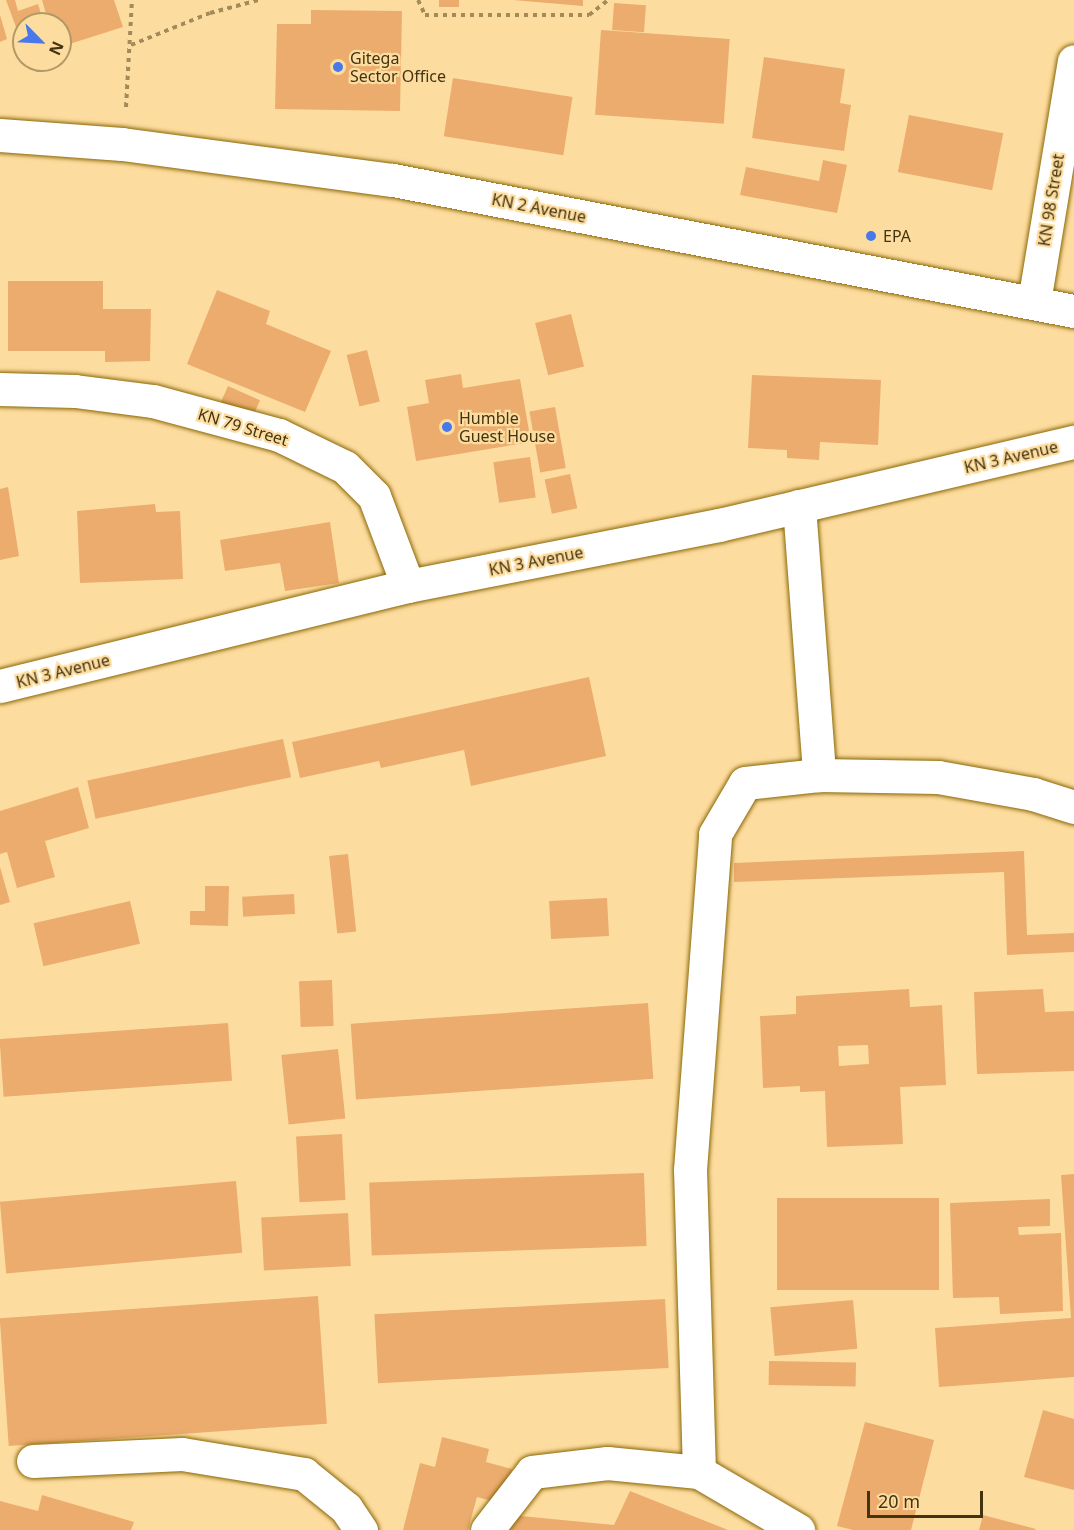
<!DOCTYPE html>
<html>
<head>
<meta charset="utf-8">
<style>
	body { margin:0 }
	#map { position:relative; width:1074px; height:1530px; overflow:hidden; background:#fddd9f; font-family:"Noto Sans",sans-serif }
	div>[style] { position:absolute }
	.building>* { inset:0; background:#ebac6e; transform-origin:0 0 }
	.path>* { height:4px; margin-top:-2px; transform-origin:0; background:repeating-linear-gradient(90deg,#a28a59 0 4.5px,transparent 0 9px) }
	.roads { filter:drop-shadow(0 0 2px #8b6706) drop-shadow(0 0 2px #8b6706) }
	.minor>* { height:33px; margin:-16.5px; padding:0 16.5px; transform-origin:16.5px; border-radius:16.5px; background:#fff }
	.major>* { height:33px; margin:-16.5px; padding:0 16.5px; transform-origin:16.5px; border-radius:16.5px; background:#fff }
	.dots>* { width:16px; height:16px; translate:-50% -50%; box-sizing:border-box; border:3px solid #fddd9f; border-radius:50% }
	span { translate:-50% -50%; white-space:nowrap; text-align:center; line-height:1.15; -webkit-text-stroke:4.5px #fddd9f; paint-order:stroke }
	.poi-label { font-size:16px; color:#433311 }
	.left { translate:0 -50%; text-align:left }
	.street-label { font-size:16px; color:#433311 }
	.north { position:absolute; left:12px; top:12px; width:60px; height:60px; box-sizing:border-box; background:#fddd9f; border:2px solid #b39966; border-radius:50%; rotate:114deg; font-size:16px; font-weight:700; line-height:24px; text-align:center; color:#433311 }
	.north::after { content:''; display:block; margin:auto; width:21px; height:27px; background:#4878ea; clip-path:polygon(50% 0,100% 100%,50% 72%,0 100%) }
	.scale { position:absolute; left:867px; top:1491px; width:116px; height:27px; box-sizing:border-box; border:3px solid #433311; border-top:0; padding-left:8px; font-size:18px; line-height:21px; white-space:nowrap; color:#433311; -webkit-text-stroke:4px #fddd9f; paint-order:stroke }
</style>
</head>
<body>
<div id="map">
	<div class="building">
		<div style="clip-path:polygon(6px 0,15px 0,18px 11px,38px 4px,44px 24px,24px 24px,24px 49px)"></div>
		<div style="clip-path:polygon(42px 0,114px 0,123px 27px,60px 47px,60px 24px,49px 24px)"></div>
		<div style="left:439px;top:0;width:20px;height:7px"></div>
		<div style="clip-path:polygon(513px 0,583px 0,583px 6px)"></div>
		<div style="left:614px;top:3px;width:32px;height:27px;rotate:4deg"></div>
		<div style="clip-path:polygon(311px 10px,402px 11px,400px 111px,275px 109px,277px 24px,311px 24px)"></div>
		<div style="clip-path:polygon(0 15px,7px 39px,0 42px)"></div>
		<div style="left:601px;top:30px;width:129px;height:85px;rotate:4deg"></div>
		<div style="clip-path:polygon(764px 57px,845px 69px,840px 103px,851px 105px,844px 151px,752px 138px)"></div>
		<div style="left:453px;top:78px;width:121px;height:59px;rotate:9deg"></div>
		<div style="left:909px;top:115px;width:96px;height:58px;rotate:11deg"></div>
		<div style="clip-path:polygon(823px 160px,847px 165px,837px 213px,740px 195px,746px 167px,819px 181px)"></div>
		<div style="clip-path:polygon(8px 281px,103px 281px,103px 309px,151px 309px,150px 361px,105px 362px,105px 351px,8px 351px)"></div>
		<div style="clip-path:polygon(217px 290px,270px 311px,266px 324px,331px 351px,305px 412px,187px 364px)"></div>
		<div style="left:571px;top:314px;width:54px;height:37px;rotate:76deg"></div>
		<div style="left:367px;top:350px;width:53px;height:21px;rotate:76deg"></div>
		<div style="clip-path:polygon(461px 374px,463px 388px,520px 379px,531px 442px,416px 461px,407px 407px,429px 403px,425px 380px)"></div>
		<div style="clip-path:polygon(752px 375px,881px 380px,878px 445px,820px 442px,819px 460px,787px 458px,787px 450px,748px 448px)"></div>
		<div style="left:228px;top:386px;width:35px;height:22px;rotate:24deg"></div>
		<div style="left:555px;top:407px;width:62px;height:26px;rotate:80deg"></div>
		<div style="left:530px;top:457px;width:41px;height:37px;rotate:82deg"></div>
		<div style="left:570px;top:474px;width:35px;height:26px;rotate:78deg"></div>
		<div style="clip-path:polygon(8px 487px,19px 556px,0 560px,0 489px)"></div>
		<div style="clip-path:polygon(155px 504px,156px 512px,180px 511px,183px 579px,80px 583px,77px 511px)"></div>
		<div style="clip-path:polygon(330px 522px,339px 583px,285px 591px,280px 563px,225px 571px,220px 540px)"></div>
		<div style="clip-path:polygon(589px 677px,606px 756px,471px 786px,464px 750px,381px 768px,379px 761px,300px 778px,292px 742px)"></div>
		<div style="left:283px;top:739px;width:39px;height:200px;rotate:78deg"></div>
		<div style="clip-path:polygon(78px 787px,89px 828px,45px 841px,55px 877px,17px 888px,7px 852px,0 854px,0 811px)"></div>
		<div style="clip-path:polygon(1024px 851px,1027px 935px,1074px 933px,1074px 952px,1007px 955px,1004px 872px,734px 882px,734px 863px)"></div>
		<div style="left:348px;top:854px;width:78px;height:19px;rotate:84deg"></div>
		<div style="clip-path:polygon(0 867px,10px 902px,0 905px)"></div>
		<div style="clip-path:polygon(205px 886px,229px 886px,228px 926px,190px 925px,190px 911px,205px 911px)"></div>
		<div style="left:294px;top:894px;width:20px;height:52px;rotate:87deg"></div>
		<div style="left:607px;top:898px;width:38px;height:58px;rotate:87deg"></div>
		<div style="left:130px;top:901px;width:44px;height:99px;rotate:77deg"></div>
		<div style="left:332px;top:980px;width:46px;height:33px;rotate:88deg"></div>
		<div style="clip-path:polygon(evenodd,909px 989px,910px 1007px,942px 1005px,946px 1085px,900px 1087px,903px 1144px,827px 1147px,825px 1091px,800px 1092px,800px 1086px,763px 1088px,760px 1016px,796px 1014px,796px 996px,909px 989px,868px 1045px,869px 1064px,839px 1066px,838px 1046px,868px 1045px)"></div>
		<div style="clip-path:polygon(1043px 989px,1045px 1012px,1074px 1011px,1074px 1071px,977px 1074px,974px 992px)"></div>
		<div style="left:648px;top:1003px;width:76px;height:298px;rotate:86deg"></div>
		<div style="left:228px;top:1023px;width:58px;height:229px;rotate:86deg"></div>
		<div style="left:338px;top:1049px;width:70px;height:57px;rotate:84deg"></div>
		<div style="left:342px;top:1134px;width:66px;height:46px;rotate:87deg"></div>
		<div style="left:644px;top:1173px;width:73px;height:275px;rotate:88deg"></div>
		<div style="clip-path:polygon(1074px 1174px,1074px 1377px,939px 1387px,935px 1328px,1071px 1318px,1061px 1175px)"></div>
		<div style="left:236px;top:1181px;width:72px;height:237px;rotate:85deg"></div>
		<div style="left:777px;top:1198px;width:162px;height:92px"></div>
		<div style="clip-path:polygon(1050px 1199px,1050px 1226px,1018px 1227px,1019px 1235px,1061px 1233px,1063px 1311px,1000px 1314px,999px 1297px,953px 1298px,950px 1203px)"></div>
		<div style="left:348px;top:1213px;width:53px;height:87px;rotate:87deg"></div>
		<div style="left:318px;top:1296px;width:128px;height:319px;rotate:86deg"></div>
		<div style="left:665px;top:1299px;width:69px;height:291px;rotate:87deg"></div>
		<div style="left:853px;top:1300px;width:49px;height:83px;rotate:85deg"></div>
		<div style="left:769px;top:1361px;width:87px;height:24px;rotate:1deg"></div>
		<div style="clip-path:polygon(1043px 1410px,1074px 1419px,1074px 1490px,1024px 1477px)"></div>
		<div style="clip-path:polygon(865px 1422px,934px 1440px,911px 1530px,853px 1530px,837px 1526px)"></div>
		<div style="clip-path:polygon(442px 1437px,489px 1449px,486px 1462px,512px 1469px,503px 1504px,477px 1497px,468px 1530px,403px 1530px,420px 1463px,435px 1467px)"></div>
		<div style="clip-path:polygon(630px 1491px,728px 1530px,495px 1530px,499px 1514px,614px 1525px)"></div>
		<div style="clip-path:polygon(42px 1495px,134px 1522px,131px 1530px,0 1530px,0 1501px,38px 1511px)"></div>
		<div style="clip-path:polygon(983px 1515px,1036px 1529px,1035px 1530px,979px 1530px)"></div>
	</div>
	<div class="path">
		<div style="left:418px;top:0;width:17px;rotate:65deg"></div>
		<div style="left:425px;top:15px;width:164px"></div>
		<div style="left:589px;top:15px;width:24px;rotate:-38deg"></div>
		<div style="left:131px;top:45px;width:85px;rotate:-22.1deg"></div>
		<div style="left:210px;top:13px;width:51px;rotate:-14.9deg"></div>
		<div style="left:126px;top:107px;width:107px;rotate:-86.8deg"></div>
	</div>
	<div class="roads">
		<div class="minor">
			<div style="left:1034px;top:302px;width:244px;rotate:-80.6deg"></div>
			<div style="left:0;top:389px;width:75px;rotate:1.5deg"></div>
			<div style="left:75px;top:391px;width:79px;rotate:7.3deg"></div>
			<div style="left:153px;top:401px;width:131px;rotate:15.1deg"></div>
			<div style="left:279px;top:435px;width:73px;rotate:25.9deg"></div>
			<div style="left:345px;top:467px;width:41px;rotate:45deg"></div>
			<div style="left:374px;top:496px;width:96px;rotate:69.3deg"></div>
			<div style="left:799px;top:506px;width:270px;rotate:85.7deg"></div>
			<div style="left:819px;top:775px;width:119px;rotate:1deg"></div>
			<div style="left:938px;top:777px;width:97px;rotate:10.1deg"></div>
			<div style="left:1033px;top:794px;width:43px;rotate:17.6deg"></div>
			<div style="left:33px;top:1461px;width:149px;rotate:-2.7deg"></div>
			<div style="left:182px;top:1454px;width:124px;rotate:9.3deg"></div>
			<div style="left:304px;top:1474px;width:54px;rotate:39deg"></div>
			<div style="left:346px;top:1508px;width:27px;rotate:56deg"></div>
			<div style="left:699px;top:1472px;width:115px;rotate:30.4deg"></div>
			<div style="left:487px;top:1530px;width:73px;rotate:-52.2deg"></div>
			<div style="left:532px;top:1472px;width:76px;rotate:-6.8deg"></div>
			<div style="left:607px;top:1463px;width:92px;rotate:5.6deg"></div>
			<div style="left:699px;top:1472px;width:302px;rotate:-91.7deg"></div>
			<div style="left:690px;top:1170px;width:337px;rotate:-85.7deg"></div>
			<div style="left:715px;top:834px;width:59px;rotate:-59.5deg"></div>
			<div style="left:745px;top:783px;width:74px;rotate:-6.2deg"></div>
		</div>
		<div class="major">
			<div style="left:0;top:135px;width:122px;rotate:4.2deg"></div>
			<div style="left:122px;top:144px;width:273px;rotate:7.6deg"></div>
			<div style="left:393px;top:180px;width:693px;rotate:10.89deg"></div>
			<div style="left:0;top:686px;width:420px;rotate:-13.8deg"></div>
			<div style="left:408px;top:586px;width:317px;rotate:-11.1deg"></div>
			<div style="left:719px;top:525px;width:365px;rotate:-13.2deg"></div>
		</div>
	</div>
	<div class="dots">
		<div style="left:338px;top:67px;background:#4878ea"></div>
		<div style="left:871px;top:236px;background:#4878ea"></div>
		<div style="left:447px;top:427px;background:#4878ea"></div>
	</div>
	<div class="poi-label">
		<span class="left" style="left:350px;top:67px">Gitega<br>Sector Office</span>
		<span class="left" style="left:883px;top:236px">EPA</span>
		<span class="left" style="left:459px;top:427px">Humble<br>Guest House</span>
	</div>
	<div class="street-label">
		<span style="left:1051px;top:200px;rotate:-81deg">KN 98 Street</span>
		<span style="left:539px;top:208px;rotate:11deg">KN 2 Avenue</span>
		<span style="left:243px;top:427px;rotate:17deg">KN 79 Street</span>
		<span style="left:1011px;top:457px;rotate:-13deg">KN 3 Avenue</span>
		<span style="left:536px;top:561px;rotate:-11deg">KN 3 Avenue</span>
		<span style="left:63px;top:671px;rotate:-14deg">KN 3 Avenue</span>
	</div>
	<div class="north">N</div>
	<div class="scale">20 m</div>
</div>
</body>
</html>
